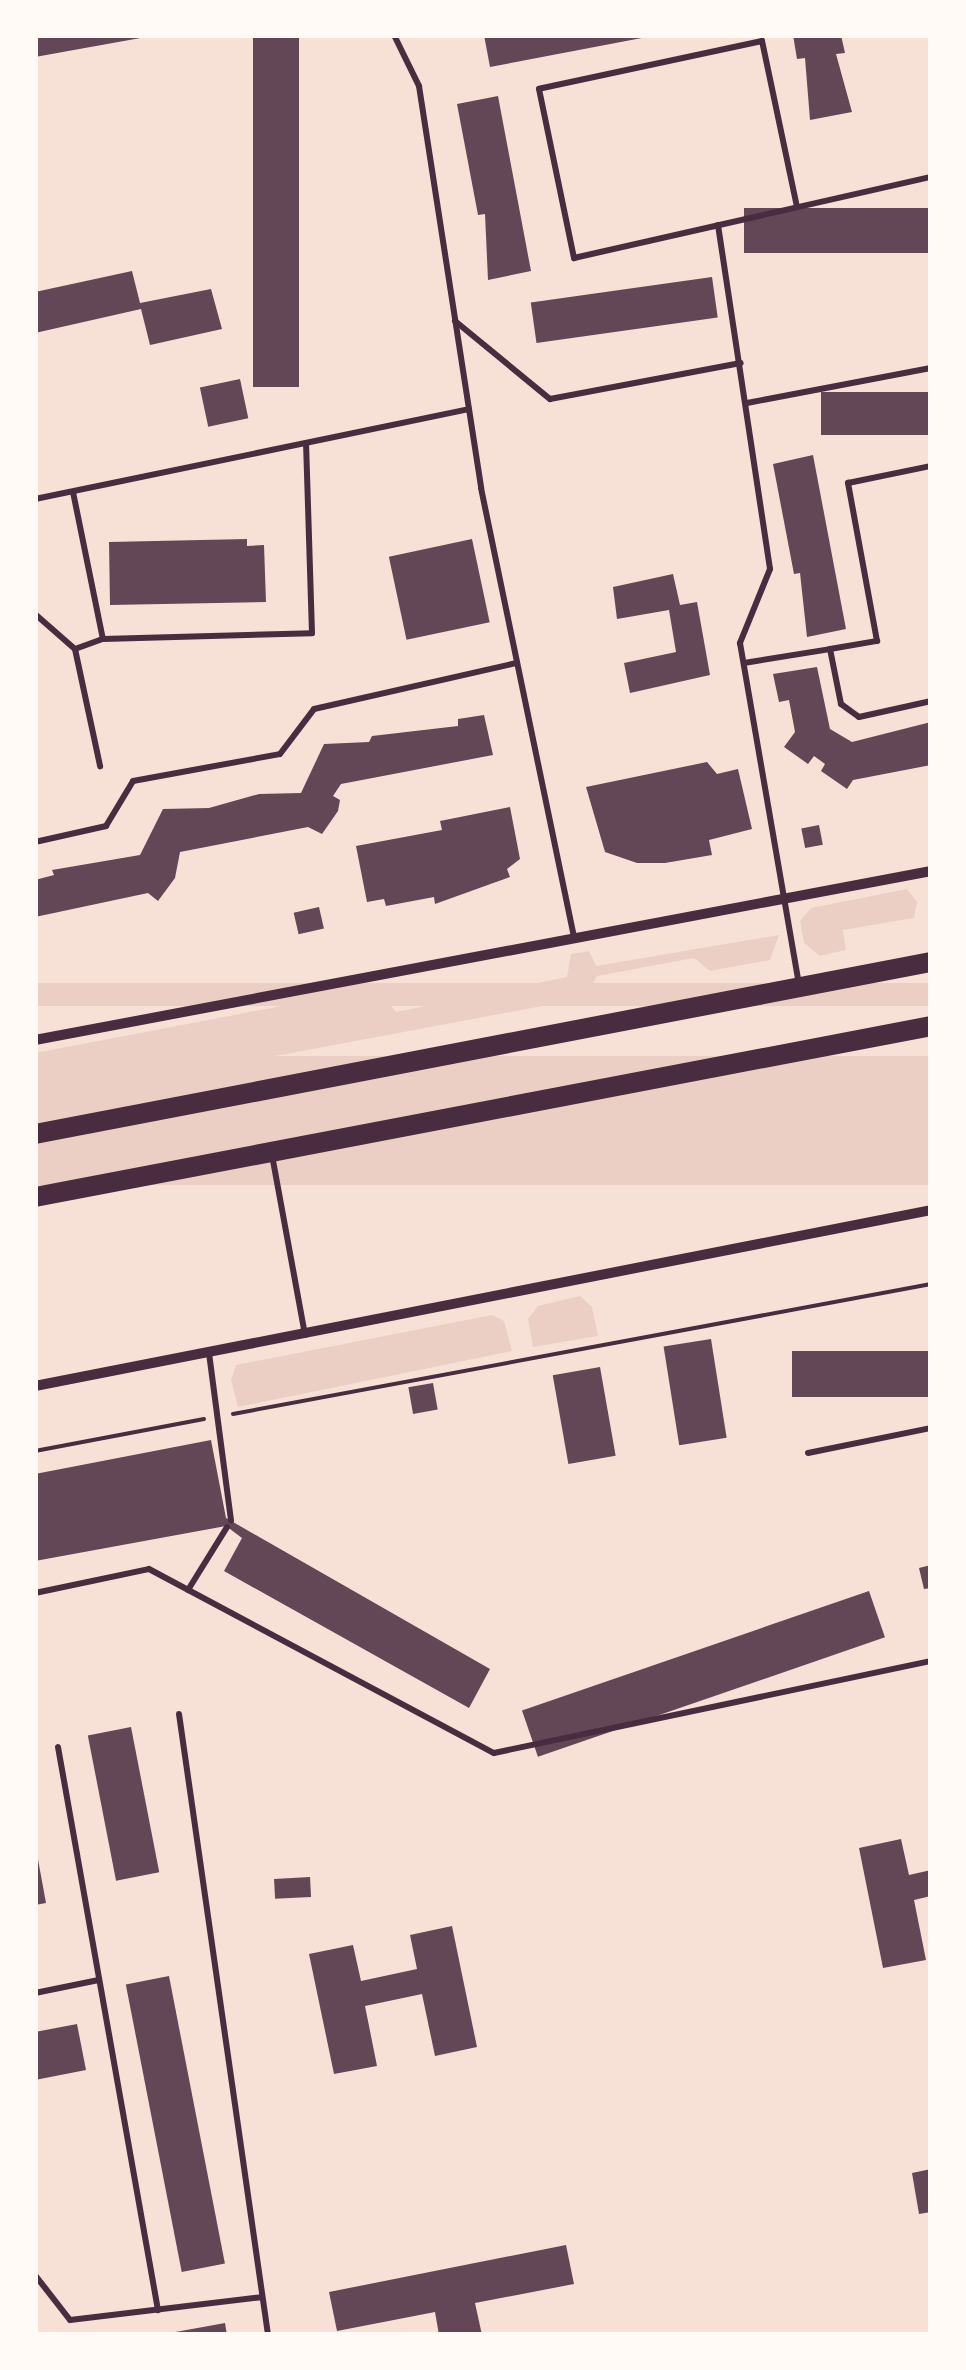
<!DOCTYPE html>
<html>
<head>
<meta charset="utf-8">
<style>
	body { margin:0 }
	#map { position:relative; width:966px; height:2370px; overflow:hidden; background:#f7e1d7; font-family:"Libre Baskerville",serif }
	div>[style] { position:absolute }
	.green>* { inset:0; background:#ebcfc5; transform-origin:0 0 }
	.building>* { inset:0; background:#644757; transform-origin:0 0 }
	.path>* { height:4px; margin:-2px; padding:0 2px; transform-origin:2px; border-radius:2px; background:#4a2c40 }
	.service>* { height:6px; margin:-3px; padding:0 3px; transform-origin:3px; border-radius:3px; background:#4a2c40 }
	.minor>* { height:10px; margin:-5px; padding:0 5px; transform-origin:5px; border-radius:5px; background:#4a2c40 }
	.primary>* { height:20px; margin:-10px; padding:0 10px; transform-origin:10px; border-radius:10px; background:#4a2c40 }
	span { translate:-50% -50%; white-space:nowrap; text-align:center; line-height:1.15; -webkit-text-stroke:8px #fffaf5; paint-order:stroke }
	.frame { position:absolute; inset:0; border:38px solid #fffaf5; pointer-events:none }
</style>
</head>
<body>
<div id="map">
	<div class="green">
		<div style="clip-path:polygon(907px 889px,917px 902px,914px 918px,843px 930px,846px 950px,820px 956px,804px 943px,800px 921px,811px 908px)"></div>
		<div style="clip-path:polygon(779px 935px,770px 960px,710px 971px,694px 958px,597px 976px,585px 998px,35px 1101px,35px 1053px,376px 988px,396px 1012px,567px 977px,571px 954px,589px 951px,596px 966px)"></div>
		<div style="left:931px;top:983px;width:23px;height:912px;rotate:90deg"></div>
		<div style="left:931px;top:1056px;width:129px;height:913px;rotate:90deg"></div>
		<div style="clip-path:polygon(580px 1296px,592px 1307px,598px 1336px,533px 1347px,528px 1319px,538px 1306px)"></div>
		<div style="clip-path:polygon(492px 1315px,504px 1321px,512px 1351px,238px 1407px,231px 1380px,236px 1365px)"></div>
	</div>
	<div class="building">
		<div style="clip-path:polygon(35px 35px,146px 35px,146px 37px,35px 57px)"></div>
		<div style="left:253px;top:35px;width:46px;height:352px"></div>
		<div style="clip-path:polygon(484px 35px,646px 35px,647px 37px,490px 67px)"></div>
		<div style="clip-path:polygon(793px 35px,841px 35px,845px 53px,836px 54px,852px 112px,810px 120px,805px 58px,797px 59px)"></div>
		<div style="clip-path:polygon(498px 96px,531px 271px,488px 280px,485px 214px,478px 215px,457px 104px)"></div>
		<div style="left:931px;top:208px;width:45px;height:187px;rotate:90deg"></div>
		<div style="clip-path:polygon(132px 271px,140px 303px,211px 289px,222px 329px,150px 345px,141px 309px,35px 333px,35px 292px)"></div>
		<div style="left:712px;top:277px;width:41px;height:183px;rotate:82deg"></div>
		<div style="left:240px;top:379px;width:40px;height:41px;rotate:78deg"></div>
		<div style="left:931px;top:392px;width:43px;height:110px;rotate:90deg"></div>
		<div style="clip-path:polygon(813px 455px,846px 629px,807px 637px,800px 573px,794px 574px,773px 464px)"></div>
		<div style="clip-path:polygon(247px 539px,247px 546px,264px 545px,266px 602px,110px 605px,109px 542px)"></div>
		<div style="left:472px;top:539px;width:85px;height:85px;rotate:78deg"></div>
		<div style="clip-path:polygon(673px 574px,680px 605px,697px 602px,710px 675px,630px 693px,624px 663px,676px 652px,669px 610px,617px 619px,613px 587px)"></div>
		<div style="clip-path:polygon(817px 667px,830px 729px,852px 742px,931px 722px,931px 765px,853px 780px,847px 789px,821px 771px,825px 764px,814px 756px,808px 764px,784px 747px,795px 732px,789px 700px,779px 702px,773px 674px)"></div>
		<div style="clip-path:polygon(484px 715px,493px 755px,341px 784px,333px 796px,340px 800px,338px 811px,322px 834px,308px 827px,180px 852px,175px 878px,158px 901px,148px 893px,35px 917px,35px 880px,54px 875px,52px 870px,140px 855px,163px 809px,209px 808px,259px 794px,301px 793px,324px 744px,369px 742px,372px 736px,458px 726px,458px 719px)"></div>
		<div style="clip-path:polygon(707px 762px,717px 774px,738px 769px,752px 829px,709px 840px,712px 855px,665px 863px,637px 863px,605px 852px,586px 787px)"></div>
		<div style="clip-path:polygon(510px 807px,520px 859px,507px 869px,510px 877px,435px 904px,434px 897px,386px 906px,384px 899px,367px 902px,356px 846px,442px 830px,440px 821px)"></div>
		<div style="left:819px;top:825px;width:20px;height:18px;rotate:79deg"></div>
		<div style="left:319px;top:907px;width:22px;height:26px;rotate:77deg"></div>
		<div style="left:711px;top:1339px;width:100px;height:48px;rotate:81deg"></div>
		<div style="left:931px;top:1351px;width:46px;height:139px;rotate:90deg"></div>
		<div style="left:600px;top:1367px;width:90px;height:48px;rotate:80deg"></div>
		<div style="left:433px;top:1383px;width:27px;height:25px;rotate:80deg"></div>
		<div style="clip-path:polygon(211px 1440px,226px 1518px,490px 1669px,469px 1708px,224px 1571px,242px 1538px,226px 1526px,35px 1561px,35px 1474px)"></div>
		<div style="clip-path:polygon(931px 1565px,931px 1588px,924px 1589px,919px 1568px)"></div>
		<div style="left:869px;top:1591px;width:49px;height:367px;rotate:71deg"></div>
		<div style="left:131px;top:1727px;width:148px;height:44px;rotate:79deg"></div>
		<div style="clip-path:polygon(901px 1839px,909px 1875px,931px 1870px,931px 1896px,914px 1900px,926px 1960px,883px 1968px,859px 1848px)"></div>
		<div style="clip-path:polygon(37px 1854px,46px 1903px,35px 1905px,35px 1855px)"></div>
		<div style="left:310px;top:1877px;width:20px;height:36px;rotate:87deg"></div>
		<div style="clip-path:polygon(452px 1926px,477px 2047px,435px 2056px,422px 1994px,365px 2006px,377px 2066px,334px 2074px,309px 1954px,353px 1945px,361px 1981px,417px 1969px,410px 1935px)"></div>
		<div style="left:169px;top:1976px;width:293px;height:44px;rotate:79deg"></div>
		<div style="clip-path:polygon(77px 2024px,86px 2070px,35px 2080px,35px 2032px)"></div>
		<div style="clip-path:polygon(931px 2169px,931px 2212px,919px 2214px,912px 2173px)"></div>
		<div style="clip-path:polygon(566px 2245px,574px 2284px,475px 2303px,482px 2335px,439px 2335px,435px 2312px,337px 2331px,329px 2292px)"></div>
		<div style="clip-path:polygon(225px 2323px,227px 2335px,170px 2335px,170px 2333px)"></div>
	</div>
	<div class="path">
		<div style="left:233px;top:1414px;width:710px;rotate:-10.55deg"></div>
		<div style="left:35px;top:1451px;width:172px;rotate:-10.7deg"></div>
	</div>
	<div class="service">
		<div style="left:394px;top:35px;width:57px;rotate:63.9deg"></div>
		<div style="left:419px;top:86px;width:407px;rotate:81.2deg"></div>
		<div style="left:481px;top:488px;width:460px;rotate:78.3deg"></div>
		<div style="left:797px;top:207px;width:170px;rotate:-101.9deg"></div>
		<div style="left:762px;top:41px;width:228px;rotate:167.9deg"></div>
		<div style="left:539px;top:89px;width:173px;rotate:78.3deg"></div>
		<div style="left:574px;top:258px;width:366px;rotate:-12.8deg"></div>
		<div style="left:718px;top:225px;width:348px;rotate:81.4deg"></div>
		<div style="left:770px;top:569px;width:80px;rotate:112.1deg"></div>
		<div style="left:740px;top:643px;width:346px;rotate:80.2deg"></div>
		<div style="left:455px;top:321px;width:123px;rotate:39.4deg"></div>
		<div style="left:550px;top:399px;width:194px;rotate:-10.7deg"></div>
		<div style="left:747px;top:403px;width:187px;rotate:-10.8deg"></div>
		<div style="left:73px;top:492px;width:150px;rotate:78.5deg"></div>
		<div style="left:103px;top:639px;width:209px;rotate:-1.6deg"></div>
		<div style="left:312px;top:633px;width:190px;rotate:-91.8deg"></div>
		<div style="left:35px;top:499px;width:443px;rotate:-11.7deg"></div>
		<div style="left:35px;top:614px;width:53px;rotate:41.2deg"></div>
		<div style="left:75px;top:649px;width:120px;rotate:77.9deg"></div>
		<div style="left:75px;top:649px;width:30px;rotate:-20deg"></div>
		<div style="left:830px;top:649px;width:48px;rotate:-9.7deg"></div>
		<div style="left:877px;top:641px;width:161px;rotate:-100.4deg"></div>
		<div style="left:848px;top:483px;width:85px;rotate:-11.6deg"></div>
		<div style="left:744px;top:663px;width:87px;rotate:-9.2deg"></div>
		<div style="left:830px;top:649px;width:56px;rotate:78.7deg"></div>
		<div style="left:841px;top:704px;width:22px;rotate:36deg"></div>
		<div style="left:859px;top:717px;width:74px;rotate:-12.5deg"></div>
		<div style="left:35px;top:842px;width:73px;rotate:-12.7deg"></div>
		<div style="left:106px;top:826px;width:52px;rotate:-59deg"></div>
		<div style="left:133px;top:781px;width:149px;rotate:-10.4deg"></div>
		<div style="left:280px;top:754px;width:56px;rotate:-52.9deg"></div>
		<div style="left:314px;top:709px;width:208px;rotate:-12.8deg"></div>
		<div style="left:272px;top:1155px;width:183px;rotate:79.6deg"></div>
		<div style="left:209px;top:1353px;width:169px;rotate:82.5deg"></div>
		<div style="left:808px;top:1453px;width:126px;rotate:-11.5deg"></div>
		<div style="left:188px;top:1590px;width:74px;rotate:-58.2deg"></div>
		<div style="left:35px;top:1593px;width:116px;rotate:-11.9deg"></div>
		<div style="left:149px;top:1569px;width:391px;rotate:28.1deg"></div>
		<div style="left:494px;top:1753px;width:447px;rotate:-11.9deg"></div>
		<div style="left:179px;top:1714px;width:627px;rotate:81.84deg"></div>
		<div style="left:58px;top:1747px;width:572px;rotate:79.93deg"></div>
		<div style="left:35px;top:1993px;width:65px;rotate:-11.5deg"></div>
		<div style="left:35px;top:2275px;width:57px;rotate:52.1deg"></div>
		<div style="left:70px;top:2320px;width:193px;rotate:-6.8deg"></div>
	</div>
	<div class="minor">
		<div style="left:35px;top:1040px;width:912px;rotate:-10.68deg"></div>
		<div style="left:35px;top:1386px;width:913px;rotate:-11.11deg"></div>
	</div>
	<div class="primary">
		<div style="left:35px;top:1134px;width:912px;rotate:-10.87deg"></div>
		<div style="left:35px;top:1197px;width:912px;rotate:-10.8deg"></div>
	</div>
	<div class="frame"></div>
</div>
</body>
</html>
